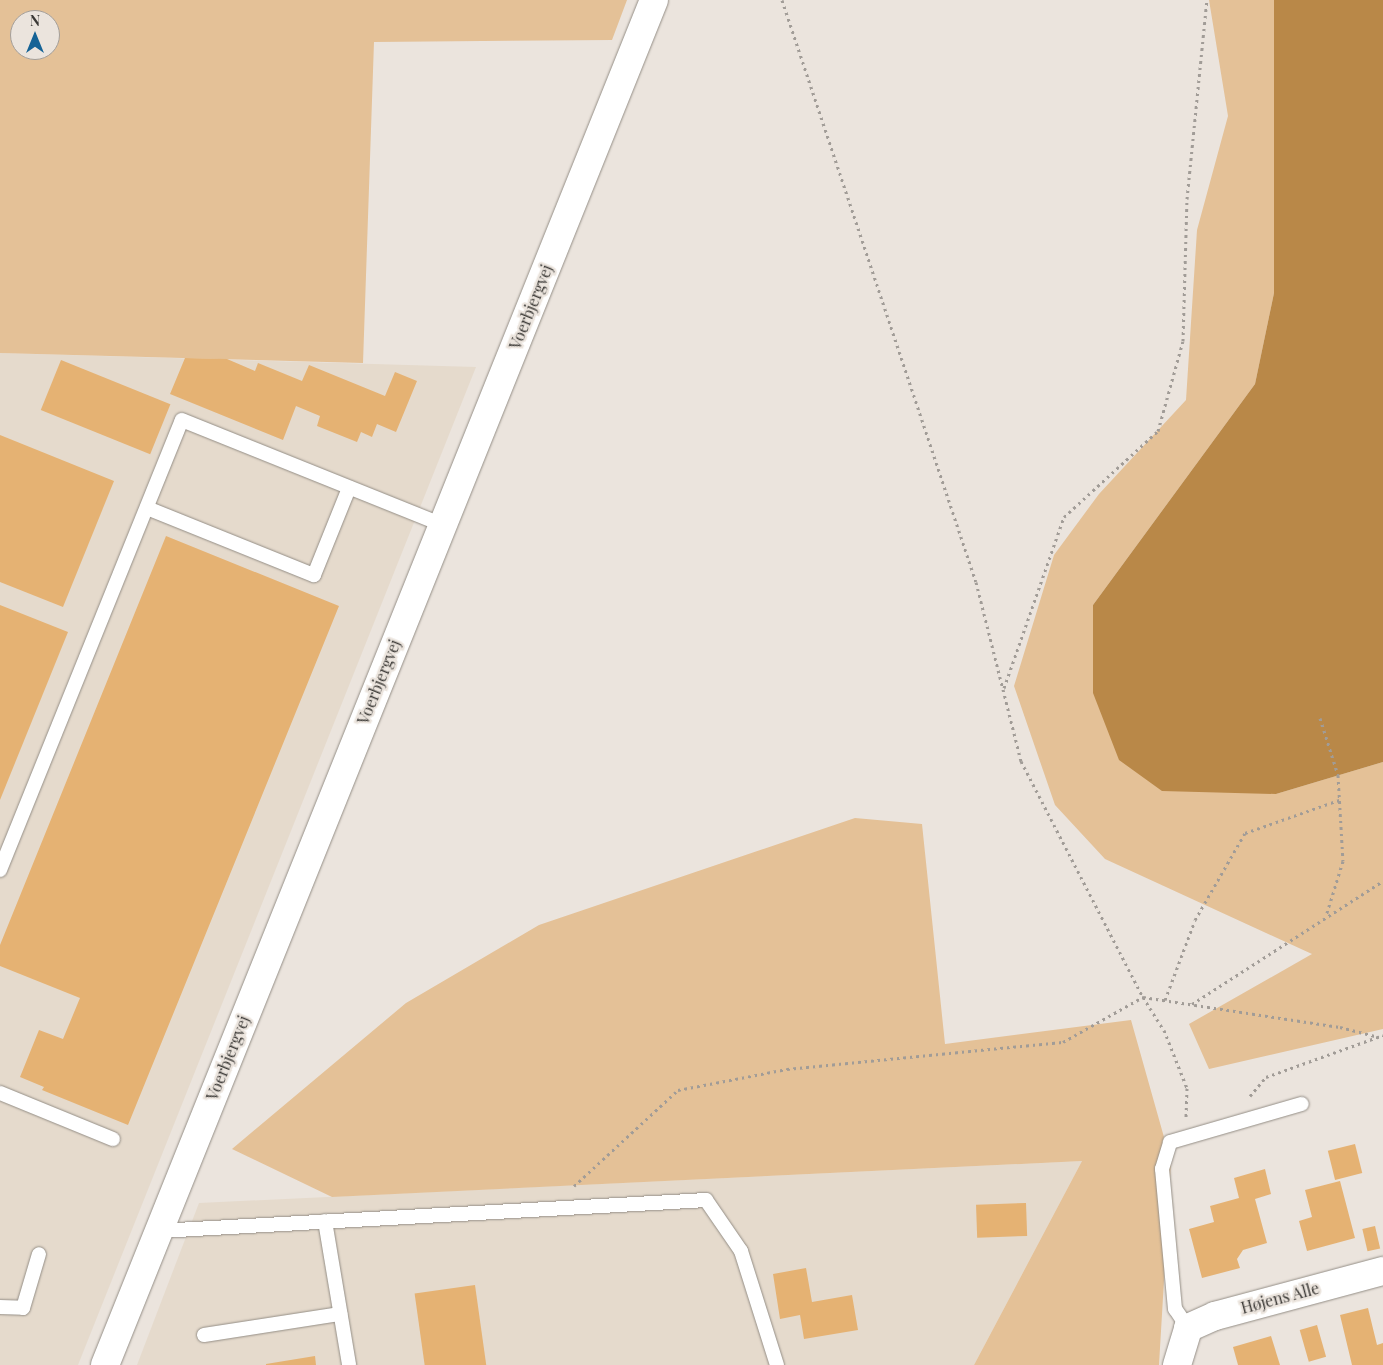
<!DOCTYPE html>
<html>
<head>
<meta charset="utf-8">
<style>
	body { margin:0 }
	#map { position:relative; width:1383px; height:1365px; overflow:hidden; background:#ebe4dd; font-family:"Playfair Display",serif }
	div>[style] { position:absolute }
	.built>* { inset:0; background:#e5dacc }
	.green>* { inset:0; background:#e4c197 }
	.water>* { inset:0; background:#b98848 }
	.building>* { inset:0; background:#e5b273; transform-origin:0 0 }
	.path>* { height:3px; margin-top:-1.5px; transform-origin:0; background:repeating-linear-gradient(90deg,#a19c97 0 2.5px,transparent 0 6.5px) }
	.roads { filter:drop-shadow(0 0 1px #948e86) drop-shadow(0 0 1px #948e86) }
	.service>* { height:14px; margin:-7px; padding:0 7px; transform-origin:7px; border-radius:7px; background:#fff }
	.minor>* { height:28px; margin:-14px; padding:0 14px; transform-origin:14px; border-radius:14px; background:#fff }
	.tertiary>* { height:28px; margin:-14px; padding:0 14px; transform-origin:14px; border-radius:14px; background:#fff }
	span { translate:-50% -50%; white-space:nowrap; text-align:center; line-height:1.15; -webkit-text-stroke:4.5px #ebe4dd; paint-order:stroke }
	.street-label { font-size:16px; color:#3a3835 }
	.north { position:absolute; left:10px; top:10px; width:50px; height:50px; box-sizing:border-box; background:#ebe4dd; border:1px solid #a49f9a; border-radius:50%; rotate:0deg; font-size:14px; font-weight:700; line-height:20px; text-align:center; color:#3a3835 }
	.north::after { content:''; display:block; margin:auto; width:18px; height:22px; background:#156396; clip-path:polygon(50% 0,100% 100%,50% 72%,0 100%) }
</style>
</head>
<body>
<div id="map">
	<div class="built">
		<div style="clip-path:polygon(0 353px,476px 367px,78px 1365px,0 1365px)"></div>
		<div style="clip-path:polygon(1082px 1161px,974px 1365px,137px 1365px,199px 1203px)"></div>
	</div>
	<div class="green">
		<div style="clip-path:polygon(evenodd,0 0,627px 0,612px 40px,374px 42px,363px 363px,0 353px,0 0,20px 20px,50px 20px,50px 50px,20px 50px,20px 20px)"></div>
		<div style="clip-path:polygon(1209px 0,1274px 0,1274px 293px,1255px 384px,1093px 605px,1276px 794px,1383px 762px,1383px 1029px,1209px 1069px,1189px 1024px,1312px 954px,1105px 859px,1055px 805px,1014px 686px,1054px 555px,1099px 494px,1186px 400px,1197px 230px,1228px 116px)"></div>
		<div style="clip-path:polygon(855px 818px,922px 824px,945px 1044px,1131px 1020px,1171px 1162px,1159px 1365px,974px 1365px,1082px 1161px,332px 1197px,232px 1149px,406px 1003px,539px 925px)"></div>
	</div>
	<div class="water">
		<div style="clip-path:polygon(1274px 0,1383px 0,1383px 762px,1276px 794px,1162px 791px,1119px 760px,1093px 693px,1093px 605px,1255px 384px,1274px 293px)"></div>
	</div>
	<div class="building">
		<div style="clip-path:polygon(185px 358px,227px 359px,255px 371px,258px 363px,302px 381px,309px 365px,385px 396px,395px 372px,417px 381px,396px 432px,377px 424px,372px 437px,361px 432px,357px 442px,317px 426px,320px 416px,296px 406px,283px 440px,170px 394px)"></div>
		<div style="left:61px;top:360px;width:118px;height:54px;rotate:22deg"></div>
		<div style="clip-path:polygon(0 435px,114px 481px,63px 607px,0 582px)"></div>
		<div style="clip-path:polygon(166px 536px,339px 606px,128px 1125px,42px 1090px,44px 1087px,20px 1077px,39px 1030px,63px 1039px,80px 998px,0 966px,0 945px)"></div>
		<div style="clip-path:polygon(0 605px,68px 632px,0 800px)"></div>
		<div style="left:1355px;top:1144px;width:30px;height:28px;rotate:76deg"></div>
		<div style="clip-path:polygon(1265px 1169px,1271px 1194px,1255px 1199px,1267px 1243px,1243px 1250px,1237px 1259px,1240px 1268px,1202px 1278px,1189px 1229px,1214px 1222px,1210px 1206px,1239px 1198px,1234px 1178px)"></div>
		<div style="clip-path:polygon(1340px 1181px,1355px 1238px,1307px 1251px,1299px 1221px,1312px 1217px,1305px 1190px)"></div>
		<div style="left:1026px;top:1203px;width:33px;height:50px;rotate:88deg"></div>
		<div style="left:1375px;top:1226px;width:23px;height:13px;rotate:77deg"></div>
		<div style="clip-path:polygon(806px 1268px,812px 1302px,852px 1295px,858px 1330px,804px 1339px,800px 1315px,780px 1319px,773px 1274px)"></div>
		<div style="left:475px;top:1285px;width:81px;height:61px;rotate:82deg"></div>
		<div style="clip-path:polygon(1368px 1308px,1377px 1345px,1383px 1343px,1383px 1365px,1352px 1365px,1340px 1315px)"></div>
		<div style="left:1317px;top:1325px;width:33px;height:18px;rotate:74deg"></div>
		<div style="clip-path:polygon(1271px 1336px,1280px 1365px,1238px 1365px,1233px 1347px)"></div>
		<div style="clip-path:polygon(315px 1356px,316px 1365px,266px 1365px,266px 1364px)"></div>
	</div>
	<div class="path">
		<div style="left:782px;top:0;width:613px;rotate:71.57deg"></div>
		<div style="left:976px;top:582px;width:185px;rotate:75.9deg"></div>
		<div style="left:1021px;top:761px;width:266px;rotate:62.7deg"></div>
		<div style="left:1143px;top:997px;width:39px;rotate:58deg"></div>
		<div style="left:1164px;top:1030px;width:62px;rotate:68.4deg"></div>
		<div style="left:1187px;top:1088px;width:29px;rotate:92deg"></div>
		<div style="left:1004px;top:688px;width:181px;rotate:-70.7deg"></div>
		<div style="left:1064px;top:517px;width:127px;rotate:-42.5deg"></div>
		<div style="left:1158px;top:431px;width:93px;rotate:-74.5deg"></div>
		<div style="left:1183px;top:341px;width:142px;rotate:-88.4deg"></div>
		<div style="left:1187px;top:199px;width:200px;rotate:-84.3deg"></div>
		<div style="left:1320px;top:718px;width:60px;rotate:72.5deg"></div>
		<div style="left:1338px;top:775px;width:86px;rotate:86.7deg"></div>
		<div style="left:1343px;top:861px;width:58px;rotate:107.2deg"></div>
		<div style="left:1165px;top:1000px;width:85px;rotate:-69.4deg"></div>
		<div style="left:1195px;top:920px;width:100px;rotate:-60.1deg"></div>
		<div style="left:1245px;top:833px;width:100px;rotate:-19.3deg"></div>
		<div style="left:1192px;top:1004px;width:227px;rotate:-32.8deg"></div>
		<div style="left:1250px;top:1096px;width:25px;rotate:-50deg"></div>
		<div style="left:1266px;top:1077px;width:124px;rotate:-19.7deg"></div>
		<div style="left:574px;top:1186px;width:142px;rotate:-42.7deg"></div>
		<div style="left:678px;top:1090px;width:111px;rotate:-10.9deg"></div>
		<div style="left:787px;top:1069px;width:277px;rotate:-5.6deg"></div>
		<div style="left:1063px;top:1042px;width:92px;rotate:-29.4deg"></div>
		<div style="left:1143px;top:997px;width:199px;rotate:8.7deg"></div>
		<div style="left:1340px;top:1027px;width:40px;rotate:14.4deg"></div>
	</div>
	<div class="roads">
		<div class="service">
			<div style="left:147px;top:508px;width:180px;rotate:21.9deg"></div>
			<div style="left:314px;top:575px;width:94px;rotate:-68.1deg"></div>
			<div style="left:0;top:870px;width:485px;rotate:-68deg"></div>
			<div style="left:182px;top:420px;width:281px;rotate:21.9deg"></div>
			<div style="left:0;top:1093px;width:122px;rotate:22.2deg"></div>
			<div style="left:325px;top:1221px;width:146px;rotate:80.5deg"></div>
			<div style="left:159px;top:1231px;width:548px;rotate:-3.24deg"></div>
			<div style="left:706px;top:1200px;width:62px;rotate:55.5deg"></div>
			<div style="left:741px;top:1251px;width:120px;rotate:72.5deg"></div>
			<div style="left:0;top:1307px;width:23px;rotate:2deg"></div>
			<div style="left:23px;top:1308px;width:56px;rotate:-73.5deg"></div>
			<div style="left:1188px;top:1328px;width:23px;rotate:-124deg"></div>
			<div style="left:1175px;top:1309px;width:141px;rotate:-95.3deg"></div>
			<div style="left:1162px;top:1169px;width:28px;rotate:-73deg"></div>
			<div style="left:1170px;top:1142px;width:137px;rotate:-16.1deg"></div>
			<div style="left:204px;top:1335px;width:138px;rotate:-8.8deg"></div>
		</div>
		<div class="minor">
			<div style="left:1177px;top:1365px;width:39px;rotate:-73deg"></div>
			<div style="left:1188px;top:1328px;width:30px;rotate:-24deg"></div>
			<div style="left:1215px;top:1316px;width:174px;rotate:-15deg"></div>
		</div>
		<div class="tertiary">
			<div style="left:105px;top:1365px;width:1471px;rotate:-68.09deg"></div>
		</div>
	</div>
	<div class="street-label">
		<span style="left:531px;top:307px;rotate:-68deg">Voerbjergvej</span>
		<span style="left:379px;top:682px;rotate:-68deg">Voerbjergvej</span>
		<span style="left:228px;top:1058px;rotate:-68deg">Voerbjergvej</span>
		<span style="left:1280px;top:1298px;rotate:-15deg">Højens Alle</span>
	</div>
	<div class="north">N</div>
</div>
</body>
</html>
